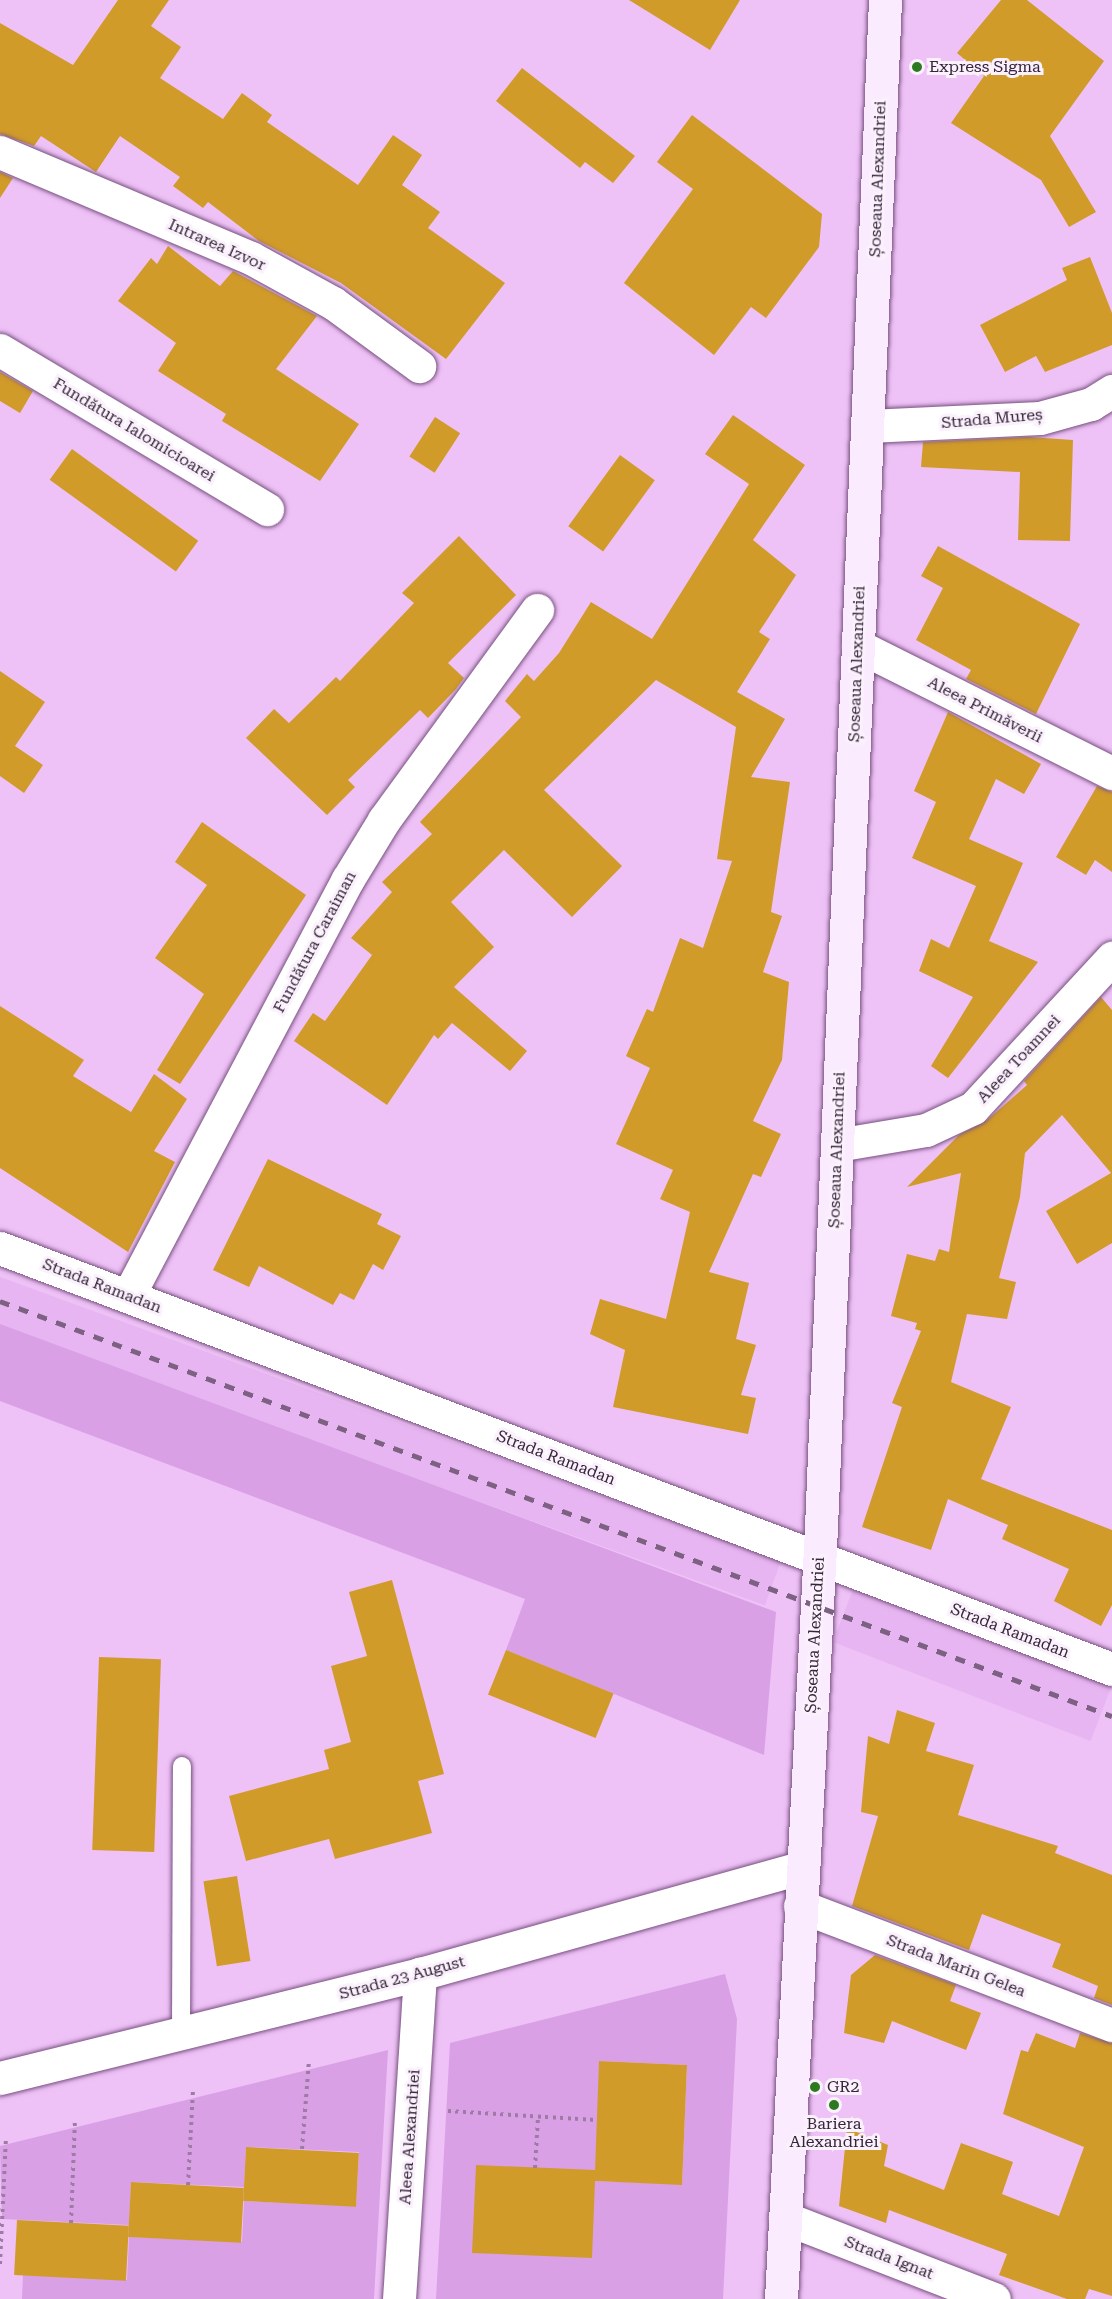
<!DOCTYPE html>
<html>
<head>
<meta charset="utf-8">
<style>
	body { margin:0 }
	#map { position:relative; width:1112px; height:2299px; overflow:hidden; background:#eec1f7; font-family:"Roboto Serif",serif }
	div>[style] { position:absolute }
	.built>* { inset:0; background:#e7b5f1; transform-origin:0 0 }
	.green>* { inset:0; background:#daa0e5 }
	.building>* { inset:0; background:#d19b2a; transform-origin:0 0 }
	.path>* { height:4px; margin-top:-2px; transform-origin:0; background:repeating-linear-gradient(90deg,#9d7ca3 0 3px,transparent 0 7.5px) }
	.roads { filter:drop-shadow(0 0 2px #77507f) drop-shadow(0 0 2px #77507f) }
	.service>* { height:18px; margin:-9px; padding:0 9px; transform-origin:9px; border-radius:9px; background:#fff }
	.minor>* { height:33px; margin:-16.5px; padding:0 16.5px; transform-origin:16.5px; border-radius:16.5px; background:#fff }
	.tertiary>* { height:33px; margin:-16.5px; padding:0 16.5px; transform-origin:16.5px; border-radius:16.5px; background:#fff }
	.secondary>* { height:33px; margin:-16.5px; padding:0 16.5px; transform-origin:16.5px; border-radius:16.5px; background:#fbebff }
	.rail>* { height:4.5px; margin-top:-2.25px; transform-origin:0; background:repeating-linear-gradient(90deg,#7d6182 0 10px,transparent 0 20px) }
	.dots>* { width:16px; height:16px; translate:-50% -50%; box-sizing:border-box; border:3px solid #faf1fc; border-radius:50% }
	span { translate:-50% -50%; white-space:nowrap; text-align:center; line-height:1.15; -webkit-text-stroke:6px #faf1fc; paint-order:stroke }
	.poi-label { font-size:16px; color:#362539 }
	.left { translate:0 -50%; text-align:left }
	.street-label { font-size:16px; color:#362539 }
</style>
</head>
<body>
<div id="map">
	<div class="built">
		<div style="left:0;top:1277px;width:831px;height:47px;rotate:20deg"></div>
		<div style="left:854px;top:1587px;width:276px;height:59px;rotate:21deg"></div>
	</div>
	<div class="green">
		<div style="clip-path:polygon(0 1324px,776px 1612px,764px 1755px,506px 1650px,525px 1599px,0 1401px)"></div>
		<div style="clip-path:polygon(evenodd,725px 1974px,737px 2019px,723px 2299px,436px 2299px,450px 2043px,725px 1974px,600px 2061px,687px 2065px,682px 2184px,595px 2181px,600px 2061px)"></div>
		<div style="clip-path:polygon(388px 2050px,374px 2299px,22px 2299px,23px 2275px,127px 2280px,129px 2237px,242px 2242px,244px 2201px,356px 2206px,359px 2152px,246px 2147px,244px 2187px,131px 2182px,129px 2225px,2px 2219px,0 2146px)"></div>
	</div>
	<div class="building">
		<div style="clip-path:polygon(118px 0,169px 0,151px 26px,181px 47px,160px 78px,223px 119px,242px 93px,272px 115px,267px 122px,358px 185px,393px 135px,422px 155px,402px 185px,440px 212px,428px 228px,505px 283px,446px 359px,341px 283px,259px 241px,208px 202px,203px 208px,173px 186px,180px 177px,120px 136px,96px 172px,41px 136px,34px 146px,0 134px,0 23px,73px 65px)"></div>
		<div style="clip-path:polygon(629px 0,740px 0,710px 50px)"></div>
		<div style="clip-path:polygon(1001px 0,1027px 0,1104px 61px,1050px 136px,1096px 212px,1069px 227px,1041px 180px,951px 123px,984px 76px,957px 53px)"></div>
		<div style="clip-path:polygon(522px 68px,635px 156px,613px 183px,585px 162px,580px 168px,496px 101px)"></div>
		<div style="clip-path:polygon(692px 115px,822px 214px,819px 247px,766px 318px,751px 307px,714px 355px,624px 283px,693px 189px,657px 162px)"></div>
		<div style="clip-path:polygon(0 172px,13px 178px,0 198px)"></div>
		<div style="clip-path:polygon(168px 246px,220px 286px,233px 271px,317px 316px,276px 369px,359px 424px,320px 481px,222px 421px,226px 414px,158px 371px,176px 343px,118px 301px,151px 258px,157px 264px)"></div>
		<div style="clip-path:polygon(1090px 257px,1112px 313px,1112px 345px,1045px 372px,1036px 356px,1005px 372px,980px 325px,1067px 280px,1062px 268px)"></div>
		<div style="clip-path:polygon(0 372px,33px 391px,20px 413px,0 401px)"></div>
		<div style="clip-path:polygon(733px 415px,805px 465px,753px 540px,796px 575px,759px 632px,770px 639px,737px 692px,785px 719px,751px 777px,790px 782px,771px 912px,782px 916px,763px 972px,789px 982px,782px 1060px,753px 1121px,781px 1134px,761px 1177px,753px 1174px,709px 1272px,749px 1283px,736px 1339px,756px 1345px,741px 1395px,756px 1398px,748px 1434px,613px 1407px,625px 1350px,590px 1334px,600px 1299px,666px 1319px,690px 1212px,660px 1199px,673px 1170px,616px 1144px,650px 1068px,626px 1056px,647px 1009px,653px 1012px,680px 938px,703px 948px,732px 861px,717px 859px,736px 727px,656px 680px,544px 790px,622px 866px,572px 917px,504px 850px,451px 902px,494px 947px,454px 987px,527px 1051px,510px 1071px,452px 1023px,438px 1039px,434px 1035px,387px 1105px,294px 1041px,313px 1013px,325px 1021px,372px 955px,351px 938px,392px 892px,382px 882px,432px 834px,420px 822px,521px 717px,505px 701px,527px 674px,534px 681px,559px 653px,591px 602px,652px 639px,749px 484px,705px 454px)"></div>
		<div style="left:435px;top:417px;width:30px;height:47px;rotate:33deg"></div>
		<div style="clip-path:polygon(1029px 437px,1073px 440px,1070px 541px,1018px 540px,1020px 472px,921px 467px,923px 442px)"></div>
		<div style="left:72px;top:449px;width:156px;height:38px;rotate:36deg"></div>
		<div style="left:620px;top:455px;width:43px;height:88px;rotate:36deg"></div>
		<div style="clip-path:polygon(459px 536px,516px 595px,448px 663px,464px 678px,456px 689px,428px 718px,420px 710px,348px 780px,355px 787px,327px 815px,246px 738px,274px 709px,289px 723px,336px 677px,340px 681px,414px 603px,402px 593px)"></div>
		<div style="clip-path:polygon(938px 546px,1080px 624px,1036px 714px,966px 679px,971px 670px,916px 640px,943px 588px,921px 576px)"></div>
		<div style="clip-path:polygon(0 671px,45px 702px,15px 746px,43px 765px,24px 793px,0 776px)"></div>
		<div style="clip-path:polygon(948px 712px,1041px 764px,1024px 794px,996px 779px,969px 839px,1023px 863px,989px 941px,1038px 962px,948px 1078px,931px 1066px,973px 997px,919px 971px,931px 939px,949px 948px,976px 886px,912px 858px,936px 802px,914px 791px)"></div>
		<div style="clip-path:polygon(1097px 786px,1112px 792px,1112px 872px,1095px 860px,1086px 875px,1056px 857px)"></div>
		<div style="clip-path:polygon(202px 822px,306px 895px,180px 1084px,157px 1070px,204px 994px,155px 958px,207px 885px,175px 862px)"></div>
		<div style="clip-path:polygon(1101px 997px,1112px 1010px,1112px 1243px,1077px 1264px,1046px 1211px,1111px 1173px,1062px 1115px,1025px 1153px,1020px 1197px,999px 1278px,1016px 1282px,1007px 1319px,967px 1314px,951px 1382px,1011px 1407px,981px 1479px,1112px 1530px,1112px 1605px,1101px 1626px,1054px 1601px,1069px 1569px,1002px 1539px,1008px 1525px,948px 1499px,931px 1550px,862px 1527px,902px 1407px,892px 1403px,921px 1331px,915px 1329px,917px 1323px,891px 1316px,907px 1254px,935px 1261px,939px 1249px,949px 1252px,961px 1173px,907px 1187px,959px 1135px,986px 1121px,1027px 1085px,1024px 1081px)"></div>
		<div style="clip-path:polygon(0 1006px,84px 1060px,73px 1076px,131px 1112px,154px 1074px,187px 1099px,154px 1151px,175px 1162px,128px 1252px,0 1168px)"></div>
		<div style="clip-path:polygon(268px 1159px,382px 1214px,377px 1224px,401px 1236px,383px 1270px,373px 1264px,354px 1300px,340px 1293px,333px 1305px,259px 1266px,249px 1287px,213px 1270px)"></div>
		<div style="clip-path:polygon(392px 1580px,444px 1774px,418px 1781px,432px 1833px,335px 1859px,329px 1839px,246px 1861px,229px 1796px,329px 1769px,324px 1750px,351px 1742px,331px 1666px,367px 1656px,349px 1592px)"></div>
		<div style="left:506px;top:1650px;width:116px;height:48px;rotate:22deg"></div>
		<div style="left:99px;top:1657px;width:62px;height:193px;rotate:2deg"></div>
		<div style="clip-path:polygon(897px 1710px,935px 1723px,926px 1751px,974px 1765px,958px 1815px,1058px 1846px,1055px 1853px,1112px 1875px,1112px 2005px,1094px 1998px,1098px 1986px,1052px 1967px,1061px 1944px,982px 1914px,969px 1950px,852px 1906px,878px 1816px,861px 1812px,868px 1736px,889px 1744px)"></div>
		<div style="left:237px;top:1876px;width:86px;height:34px;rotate:81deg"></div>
		<div style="clip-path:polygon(875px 1955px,956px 1985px,950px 2001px,981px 2013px,966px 2050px,892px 2021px,884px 2043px,844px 2033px,851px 1975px)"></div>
		<div style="clip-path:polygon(1036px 2033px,1075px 2048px,1080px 2033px,1112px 2043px,1112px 2296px,1089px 2289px,1085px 2299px,1067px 2299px,999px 2275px,1007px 2254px,889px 2210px,886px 2223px,839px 2206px,847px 2128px,888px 2145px,884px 2166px,944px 2190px,961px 2143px,1013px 2162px,1002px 2194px,1059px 2216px,1084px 2147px,1003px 2114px,1021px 2050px,1028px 2052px)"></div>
		<div style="clip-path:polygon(599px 2061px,687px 2065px,682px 2185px,595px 2181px,592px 2258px,472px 2253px,476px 2165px,595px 2170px)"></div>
		<div style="left:246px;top:2147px;width:113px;height:54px;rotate:3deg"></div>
		<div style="left:131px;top:2182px;width:113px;height:55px;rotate:3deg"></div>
		<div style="left:17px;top:2220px;width:112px;height:55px;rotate:3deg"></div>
	</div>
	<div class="path">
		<div style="left:448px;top:2111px;width:149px;rotate:3.5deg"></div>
		<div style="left:302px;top:2149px;width:88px;rotate:-85.5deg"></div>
		<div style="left:535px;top:2168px;width:51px;rotate:-86.6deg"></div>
		<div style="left:188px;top:2185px;width:94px;rotate:-87deg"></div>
		<div style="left:71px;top:2223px;width:103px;rotate:-87.8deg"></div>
		<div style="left:0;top:2264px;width:127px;rotate:-87.3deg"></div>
	</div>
	<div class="roads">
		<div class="service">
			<div style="left:181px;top:2033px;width:267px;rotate:-89.8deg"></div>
		</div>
		<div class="minor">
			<div style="left:0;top:152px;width:272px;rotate:22.9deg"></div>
			<div style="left:251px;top:258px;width:94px;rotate:28.8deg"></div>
			<div style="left:333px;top:303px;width:107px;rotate:36.2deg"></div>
			<div style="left:0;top:350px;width:311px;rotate:30.8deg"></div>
			<div style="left:868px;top:426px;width:172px;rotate:-2.7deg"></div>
			<div style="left:1040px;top:418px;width:53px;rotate:-15.4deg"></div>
			<div style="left:1091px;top:404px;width:25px;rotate:-32deg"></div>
			<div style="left:858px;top:646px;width:284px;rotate:26.6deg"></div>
			<div style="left:837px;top:1145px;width:90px;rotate:-9.6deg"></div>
			<div style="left:926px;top:1130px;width:52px;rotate:-25.1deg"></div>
			<div style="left:973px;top:1108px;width:205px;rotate:-47.2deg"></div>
			<div style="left:128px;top:1296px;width:471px;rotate:-62.2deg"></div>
			<div style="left:348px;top:879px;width:69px;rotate:-58.6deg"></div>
			<div style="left:384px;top:820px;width:260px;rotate:-53.9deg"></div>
			<div style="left:800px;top:1906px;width:334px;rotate:20.9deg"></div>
			<div style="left:785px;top:2218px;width:224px;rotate:21.2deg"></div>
			<div style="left:399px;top:2299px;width:326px;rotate:-86.3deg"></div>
		</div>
		<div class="tertiary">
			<div style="left:0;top:1248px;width:1189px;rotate:20.74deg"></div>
			<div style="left:0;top:2078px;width:433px;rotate:-13.9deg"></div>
			<div style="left:420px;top:1974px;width:397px;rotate:-15.6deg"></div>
		</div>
		<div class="secondary">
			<div style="left:781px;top:2299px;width:773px;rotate:-87.03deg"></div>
			<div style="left:821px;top:1527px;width:1528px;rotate:-87.6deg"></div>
		</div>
	</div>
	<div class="rail">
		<div style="left:0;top:1301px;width:1187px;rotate:20.47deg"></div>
	</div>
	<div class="dots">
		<div style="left:917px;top:67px;background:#2d7920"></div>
		<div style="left:815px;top:2087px;background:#2d7920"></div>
		<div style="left:834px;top:2105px;background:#2d7920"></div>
	</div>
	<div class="poi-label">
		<span class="left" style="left:929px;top:67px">Express Sigma</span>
		<span class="left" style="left:827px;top:2087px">GR2</span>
		<span style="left:834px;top:2133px">Bariera<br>Alexandriei</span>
	</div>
	<div class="street-label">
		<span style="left:878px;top:179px;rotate:-88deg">Șoseaua Alexandriei</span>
		<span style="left:217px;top:245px;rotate:24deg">Intrarea Izvor</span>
		<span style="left:992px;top:419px;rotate:-5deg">Strada Mureș</span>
		<span style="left:134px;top:430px;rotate:31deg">Fundătura Ialomicioarei</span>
		<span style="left:857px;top:664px;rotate:-88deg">Șoseaua Alexandriei</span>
		<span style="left:985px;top:710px;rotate:27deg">Aleea Primăverii</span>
		<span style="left:315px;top:942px;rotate:-62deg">Fundătura Caraiman</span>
		<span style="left:1019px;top:1059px;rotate:-47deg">Aleea Toamnei</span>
		<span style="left:837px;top:1150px;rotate:-88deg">Șoseaua Alexandriei</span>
		<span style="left:102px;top:1286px;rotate:21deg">Strada Ramadan</span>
		<span style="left:556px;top:1458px;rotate:21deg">Strada Ramadan</span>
		<span style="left:1010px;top:1631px;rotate:21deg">Strada Ramadan</span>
		<span style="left:815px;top:1635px;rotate:-87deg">Șoseaua Alexandriei</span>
		<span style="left:956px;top:1966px;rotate:21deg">Strada Marin Gelea</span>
		<span style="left:402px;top:1978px;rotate:-15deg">Strada 23 August</span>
		<span style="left:410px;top:2137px;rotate:-86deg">Aleea Alexandriei</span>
		<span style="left:889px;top:2258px;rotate:21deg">Strada Ignat</span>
	</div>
</div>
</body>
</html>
